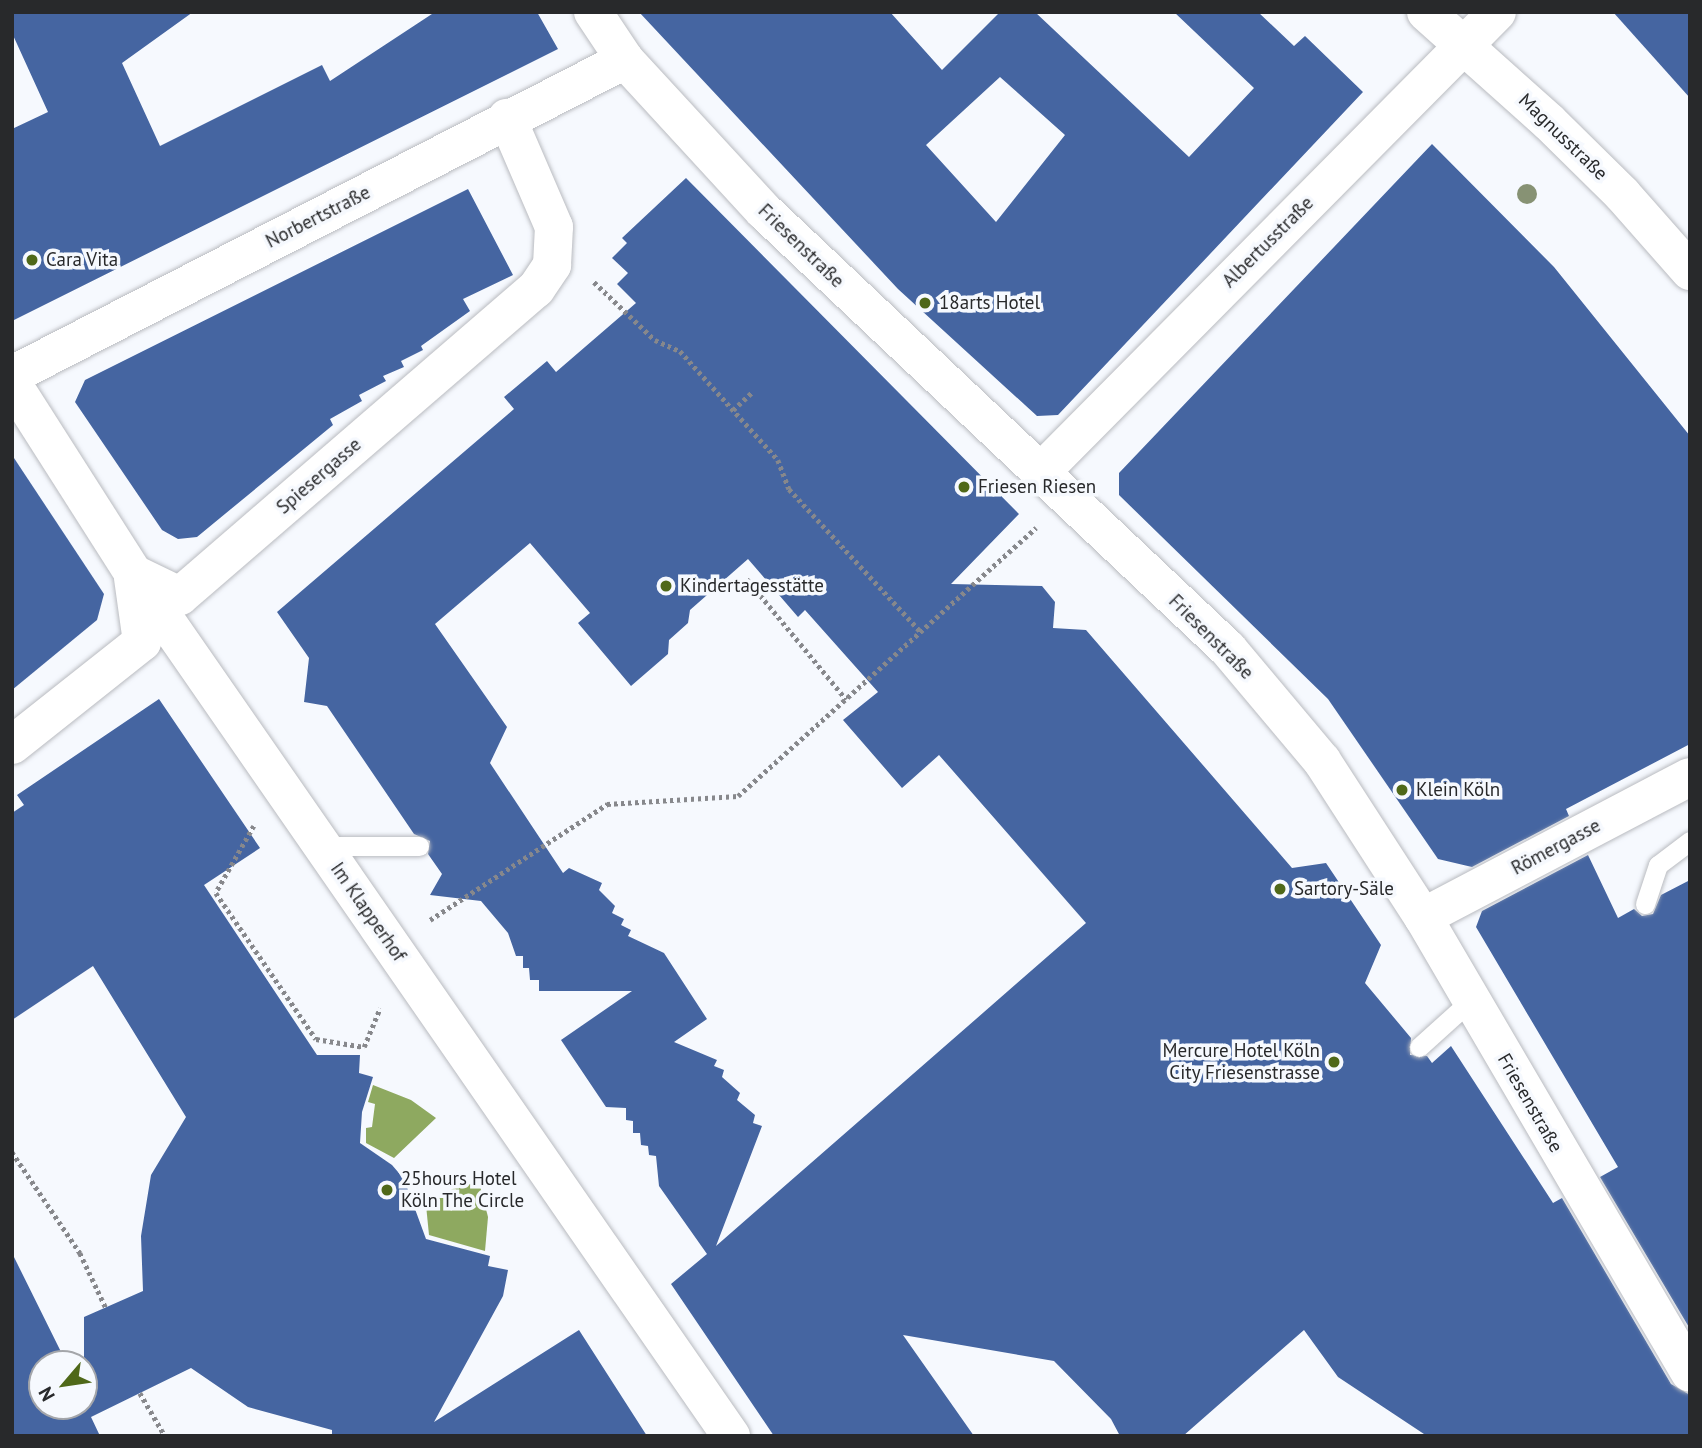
<!DOCTYPE html>
<html>
<head>
<meta charset="utf-8">
<style>
	body { margin:0 }
	#map { position:relative; width:1702px; height:1448px; overflow:hidden; background:#f6f9fe; font-family:"PT Sans",sans-serif }
	div>[style] { position:absolute }
	.water>* { inset:0; background:#8ea960 }
	.building>* { inset:0; background:#4565a1 }
	.path>* { height:4.5px; margin-top:-2.25px; transform-origin:0; background:repeating-linear-gradient(90deg,#87888c 0 3.5px,transparent 0 7px) }
	.roads { filter:drop-shadow(0 0 2px #b9bbc0) drop-shadow(0 0 2px #b9bbc0) }
	.lane>* { height:19px; margin:-9.5px; padding:0 9.5px; transform-origin:9.5px; border-radius:9.5px; background:#fff }
	.street>* { height:38px; margin:-19px; padding:0 19px; transform-origin:19px; border-radius:19px; background:#fff }
	.secondary>* { height:38px; margin:-19px; padding:0 19px; transform-origin:19px; border-radius:19px; background:#fff }
	.trees>* { width:20px; height:20px; margin:-10px; border-radius:50%; background:#879274 }
	.dots>* { width:19px; height:19px; translate:-50% -50%; box-sizing:border-box; border:4px solid #f6f9fe; border-radius:50% }
	span { translate:-50% -50%; white-space:nowrap; text-align:center; line-height:1.15; -webkit-text-stroke:7px #f6f9fe; paint-order:stroke }
	.street-label { font-size:19px; color:#28292b }
	.poi-label { font-size:19px; color:#28292b }
	.left { translate:0 -50%; text-align:left }
	.right { translate:-100% -50%; text-align:right }
	.frame { position:absolute; inset:0; border:14px solid #28292b; pointer-events:none }
	.north { position:absolute; left:28px; top:1350px; width:70px; height:70px; box-sizing:border-box; background:#f6f9fe; border:2px solid #a4a6aa; border-radius:50%; rotate:241deg; font-size:19px; font-weight:700; line-height:28px; text-align:center; color:#28292b }
	.north::after { content:''; display:block; margin:auto; width:24px; height:32px; background:#4f6819; clip-path:polygon(50% 0,100% 100%,50% 72%,0 100%) }
</style>
</head>
<body>
<div id="map">
	<div class="water">
		<div style="clip-path:polygon(373px 1085px,411px 1100px,436px 1118px,394px 1158px,366px 1143px,366px 1128px,372px 1127px,375px 1104px,368px 1102px)"></div>
		<div style="clip-path:polygon(479px 1182px,488px 1217px,485px 1251px,429px 1235px,426px 1205px,454px 1188px)"></div>
	</div>
	<div class="building">
		<div style="clip-path:polygon(12px 12px,193px 12px,122px 63px,160px 146px,322px 65px,330px 81px,435px 12px,537px 12px,558px 49px,12px 321px,12px 129px,48px 112px,12px 33px)"></div>
		<div style="clip-path:polygon(evenodd,639px 12px,890px 12px,942px 70px,1000px 12px,1035px 12px,1189px 157px,1254px 88px,1174px 12px,1258px 12px,1294px 46px,1305px 36px,1363px 92px,1058px 415px,1037px 416px,898px 289px,639px 12px,1000px 77px,1065px 135px,996px 222px,926px 145px,1000px 77px)"></div>
		<div style="clip-path:polygon(1613px 12px,1690px 12px,1690px 98px)"></div>
		<div style="clip-path:polygon(1432px 144px,1554px 267px,1690px 436px,1690px 744px,1566px 809px,1569px 816px,1472px 867px,1438px 859px,1328px 699px,1119px 495px,1119px 473px)"></div>
		<div style="clip-path:polygon(evenodd,686px 178px,1019px 514px,951px 584px,1042px 586px,1055px 602px,1053px 628px,1086px 630px,1292px 868px,1326px 863px,1381px 945px,1365px 983px,1411px 1038px,1410px 1055px,1427px 1056px,1432px 1063px,1451px 1046px,1553px 1203px,1562px 1198px,1671px 1384px,1690px 1395px,1690px 1436px,1427px 1436px,1338px 1377px,1304px 1330px,1183px 1436px,1120px 1436px,1111px 1419px,1054px 1361px,903px 1335px,974px 1436px,774px 1436px,671px 1284px,707px 1254px,659px 1186px,656px 1156px,649px 1155px,648px 1146px,641px 1145px,640px 1133px,633px 1133px,633px 1121px,626px 1120px,626px 1108px,606px 1107px,561px 1040px,632px 991px,539px 991px,539px 980px,530px 980px,529px 968px,523px 968px,523px 956px,516px 956px,508px 933px,481px 901px,430px 895px,442px 874px,428px 854px,430px 841px,414px 834px,327px 706px,304px 702px,309px 658px,277px 612px,514px 409px,504px 397px,547px 361px,556px 372px,636px 303px,617px 284px,628px 273px,612px 258px,627px 243px,622px 238px,686px 178px,530px 543px,590px 613px,578px 623px,631px 686px,668px 654px,669px 640px,688px 623px,690px 610px,748px 559px,798px 617px,805px 610px,878px 692px,843px 720px,902px 788px,939px 755px,1086px 923px,716px 1246px,762px 1126px,753px 1123px,755px 1115px,737px 1100px,740px 1093px,722px 1077px,724px 1070px,714px 1066px,717px 1060px,674px 1042px,707px 1019px,664px 953px,628px 936px,631px 930px,621px 925px,624px 919px,612px 913px,615px 906px,599px 890px,602px 883px,569px 868px,563px 873px,490px 763px,507px 727px,435px 624px,530px 543px)"></div>
		<div style="clip-path:polygon(468px 189px,513px 275px,463px 299px,470px 311px,421px 346px,423px 350px,401px 361px,404px 367px,383px 376px,386px 381px,359px 395px,362px 401px,330px 419px,333px 425px,197px 537px,178px 539px,162px 530px,75px 402px,85px 380px)"></div>
		<div style="clip-path:polygon(12px 455px,104px 594px,97px 620px,12px 690px)"></div>
		<div style="clip-path:polygon(159px 699px,260px 848px,204px 885px,317px 1055px,360px 1055px,359px 1073px,373px 1077px,362px 1112px,360px 1143px,392px 1165px,404px 1179px,426px 1239px,490px 1256px,488px 1266px,508px 1270px,503px 1296px,434px 1422px,579px 1330px,647px 1436px,332px 1436px,332px 1430px,248px 1407px,191px 1368px,91px 1417px,100px 1436px,12px 1436px,12px 1253px,67px 1364px,42px 1364px,42px 1406px,84px 1406px,84px 1317px,143px 1291px,141px 1236px,151px 1175px,186px 1117px,93px 966px,12px 1020px,12px 813px,24px 805px,17px 795px)"></div>
		<div style="clip-path:polygon(1588px 855px,1618px 918px,1634px 909px,1642px 916px,1653px 914px,1661px 895px,1690px 880px,1690px 1329px,1600px 1177px,1618px 1167px,1476px 927px,1482px 911px)"></div>
	</div>
	<div class="path">
		<div style="left:594px;top:282px;width:84px;rotate:43.6deg"></div>
		<div style="left:655px;top:340px;width:27px;rotate:24deg"></div>
		<div style="left:680px;top:351px;width:147px;rotate:48deg"></div>
		<div style="left:778px;top:460px;width:31px;rotate:69deg"></div>
		<div style="left:789px;top:489px;width:193px;rotate:47.3deg"></div>
		<div style="left:733px;top:410px;width:25px;rotate:-43deg"></div>
		<div style="left:747px;top:579px;width:156px;rotate:50.5deg"></div>
		<div style="left:254px;top:826px;width:77px;rotate:119.6deg"></div>
		<div style="left:216px;top:893px;width:177px;rotate:55.6deg"></div>
		<div style="left:316px;top:1039px;width:49px;rotate:9.5deg"></div>
		<div style="left:364px;top:1047px;width:42px;rotate:-67.7deg"></div>
		<div style="left:430px;top:920px;width:212px;rotate:-33.2deg"></div>
		<div style="left:607px;top:804px;width:131px;rotate:-3.5deg"></div>
		<div style="left:738px;top:796px;width:401px;rotate:-42deg"></div>
		<div style="left:12px;top:1152px;width:122px;rotate:56deg"></div>
		<div style="left:80px;top:1253px;width:61px;rotate:64.7deg"></div>
		<div style="left:140px;top:1393px;width:50px;rotate:59.8deg"></div>
	</div>
	<div class="roads">
		<div class="lane">
			<div style="left:321px;top:846px;width:98px"></div>
			<div style="left:1645px;top:904px;width:41px;rotate:-71.6deg"></div>
			<div style="left:1658px;top:865px;width:40px;rotate:-37deg"></div>
			<div style="left:1419px;top:1047px;width:70px;rotate:-42.1deg"></div>
		</div>
		<div class="street">
			<div style="left:593px;top:12px;width:58px;rotate:56.3deg"></div>
			<div style="left:625px;top:60px;width:205px;rotate:47.4deg"></div>
			<div style="left:764px;top:211px;width:638px;rotate:43.35deg"></div>
			<div style="left:1228px;top:649px;width:146px;rotate:50deg"></div>
			<div style="left:1322px;top:761px;width:186px;rotate:57.1deg"></div>
			<div style="left:1423px;top:917px;width:528px;rotate:59.65deg"></div>
			<div style="left:12px;top:375px;width:689px;rotate:-27.2deg"></div>
			<div style="left:12px;top:383px;width:225px;rotate:57.5deg"></div>
			<div style="left:133px;top:573px;width:1050px;rotate:55.28deg"></div>
			<div style="left:1040px;top:473px;width:649px;rotate:-45.25deg"></div>
			<div style="left:134px;top:574px;width:51px;rotate:25.6deg"></div>
			<div style="left:180px;top:596px;width:470px;rotate:-40.8deg"></div>
			<div style="left:536px;top:289px;width:29px;rotate:-56deg"></div>
			<div style="left:552px;top:265px;width:38px;rotate:-87deg"></div>
			<div style="left:554px;top:227px;width:119px;rotate:-113.3deg"></div>
			<div style="left:12px;top:745px;width:166px;rotate:-38.4deg"></div>
			<div style="left:142px;top:642px;width:65px;rotate:-98deg"></div>
			<div style="left:1423px;top:917px;width:301px;rotate:-27.7deg"></div>
		</div>
		<div class="secondary">
			<div style="left:1426px;top:12px;width:165px;rotate:41.8deg"></div>
			<div style="left:1549px;top:122px;width:103px;rotate:44.6deg"></div>
			<div style="left:1622px;top:194px;width:103px;rotate:48.6deg"></div>
		</div>
	</div>
	<div class="trees">
		<div style="left:1527px;top:194px"></div>
	</div>
	<div class="dots">
		<div style="left:32px;top:260px;background:#4f6819"></div>
		<div style="left:925px;top:303px;background:#4f6819"></div>
		<div style="left:964px;top:487px;background:#4f6819"></div>
		<div style="left:666px;top:586px;background:#4f6819"></div>
		<div style="left:1402px;top:790px;background:#4f6819"></div>
		<div style="left:1280px;top:889px;background:#4f6819"></div>
		<div style="left:1334px;top:1062px;background:#4f6819"></div>
		<div style="left:387px;top:1190px;background:#4f6819"></div>
	</div>
	<div class="street-label">
		<span style="left:1563px;top:137px;rotate:44deg">Magnusstraße</span>
		<span style="left:318px;top:217px;rotate:-27deg">Norbertstraße</span>
		<span style="left:1268px;top:242px;rotate:-45deg">Albertusstraße</span>
		<span style="left:801px;top:246px;rotate:44deg">Friesenstraße</span>
		<span style="left:319px;top:476px;rotate:-41deg">Spiesergasse</span>
		<span style="left:1211px;top:637px;rotate:45deg">Friesenstraße</span>
		<span style="left:1556px;top:847px;rotate:-28deg">Römergasse</span>
		<span style="left:368px;top:912px;rotate:55deg">Im Klapperhof</span>
		<span style="left:1530px;top:1103px;rotate:60deg">Friesenstraße</span>
	</div>
	<div class="poi-label">
		<span class="left" style="left:46px;top:260px">Cara Vita</span>
		<span class="left" style="left:939px;top:303px">18arts Hotel</span>
		<span class="left" style="left:978px;top:487px">Friesen Riesen</span>
		<span class="left" style="left:680px;top:586px">Kindertagesstätte</span>
		<span class="left" style="left:1416px;top:790px">Klein Köln</span>
		<span class="left" style="left:1294px;top:889px">Sartory-Säle</span>
		<span class="right" style="left:1320px;top:1062px">Mercure Hotel Köln<br>City Friesenstrasse</span>
		<span class="left" style="left:401px;top:1190px">25hours Hotel<br>Köln The Circle</span>
	</div>
	<div class="frame"></div>
	<div class="north">N</div>
</div>
</body>
</html>
